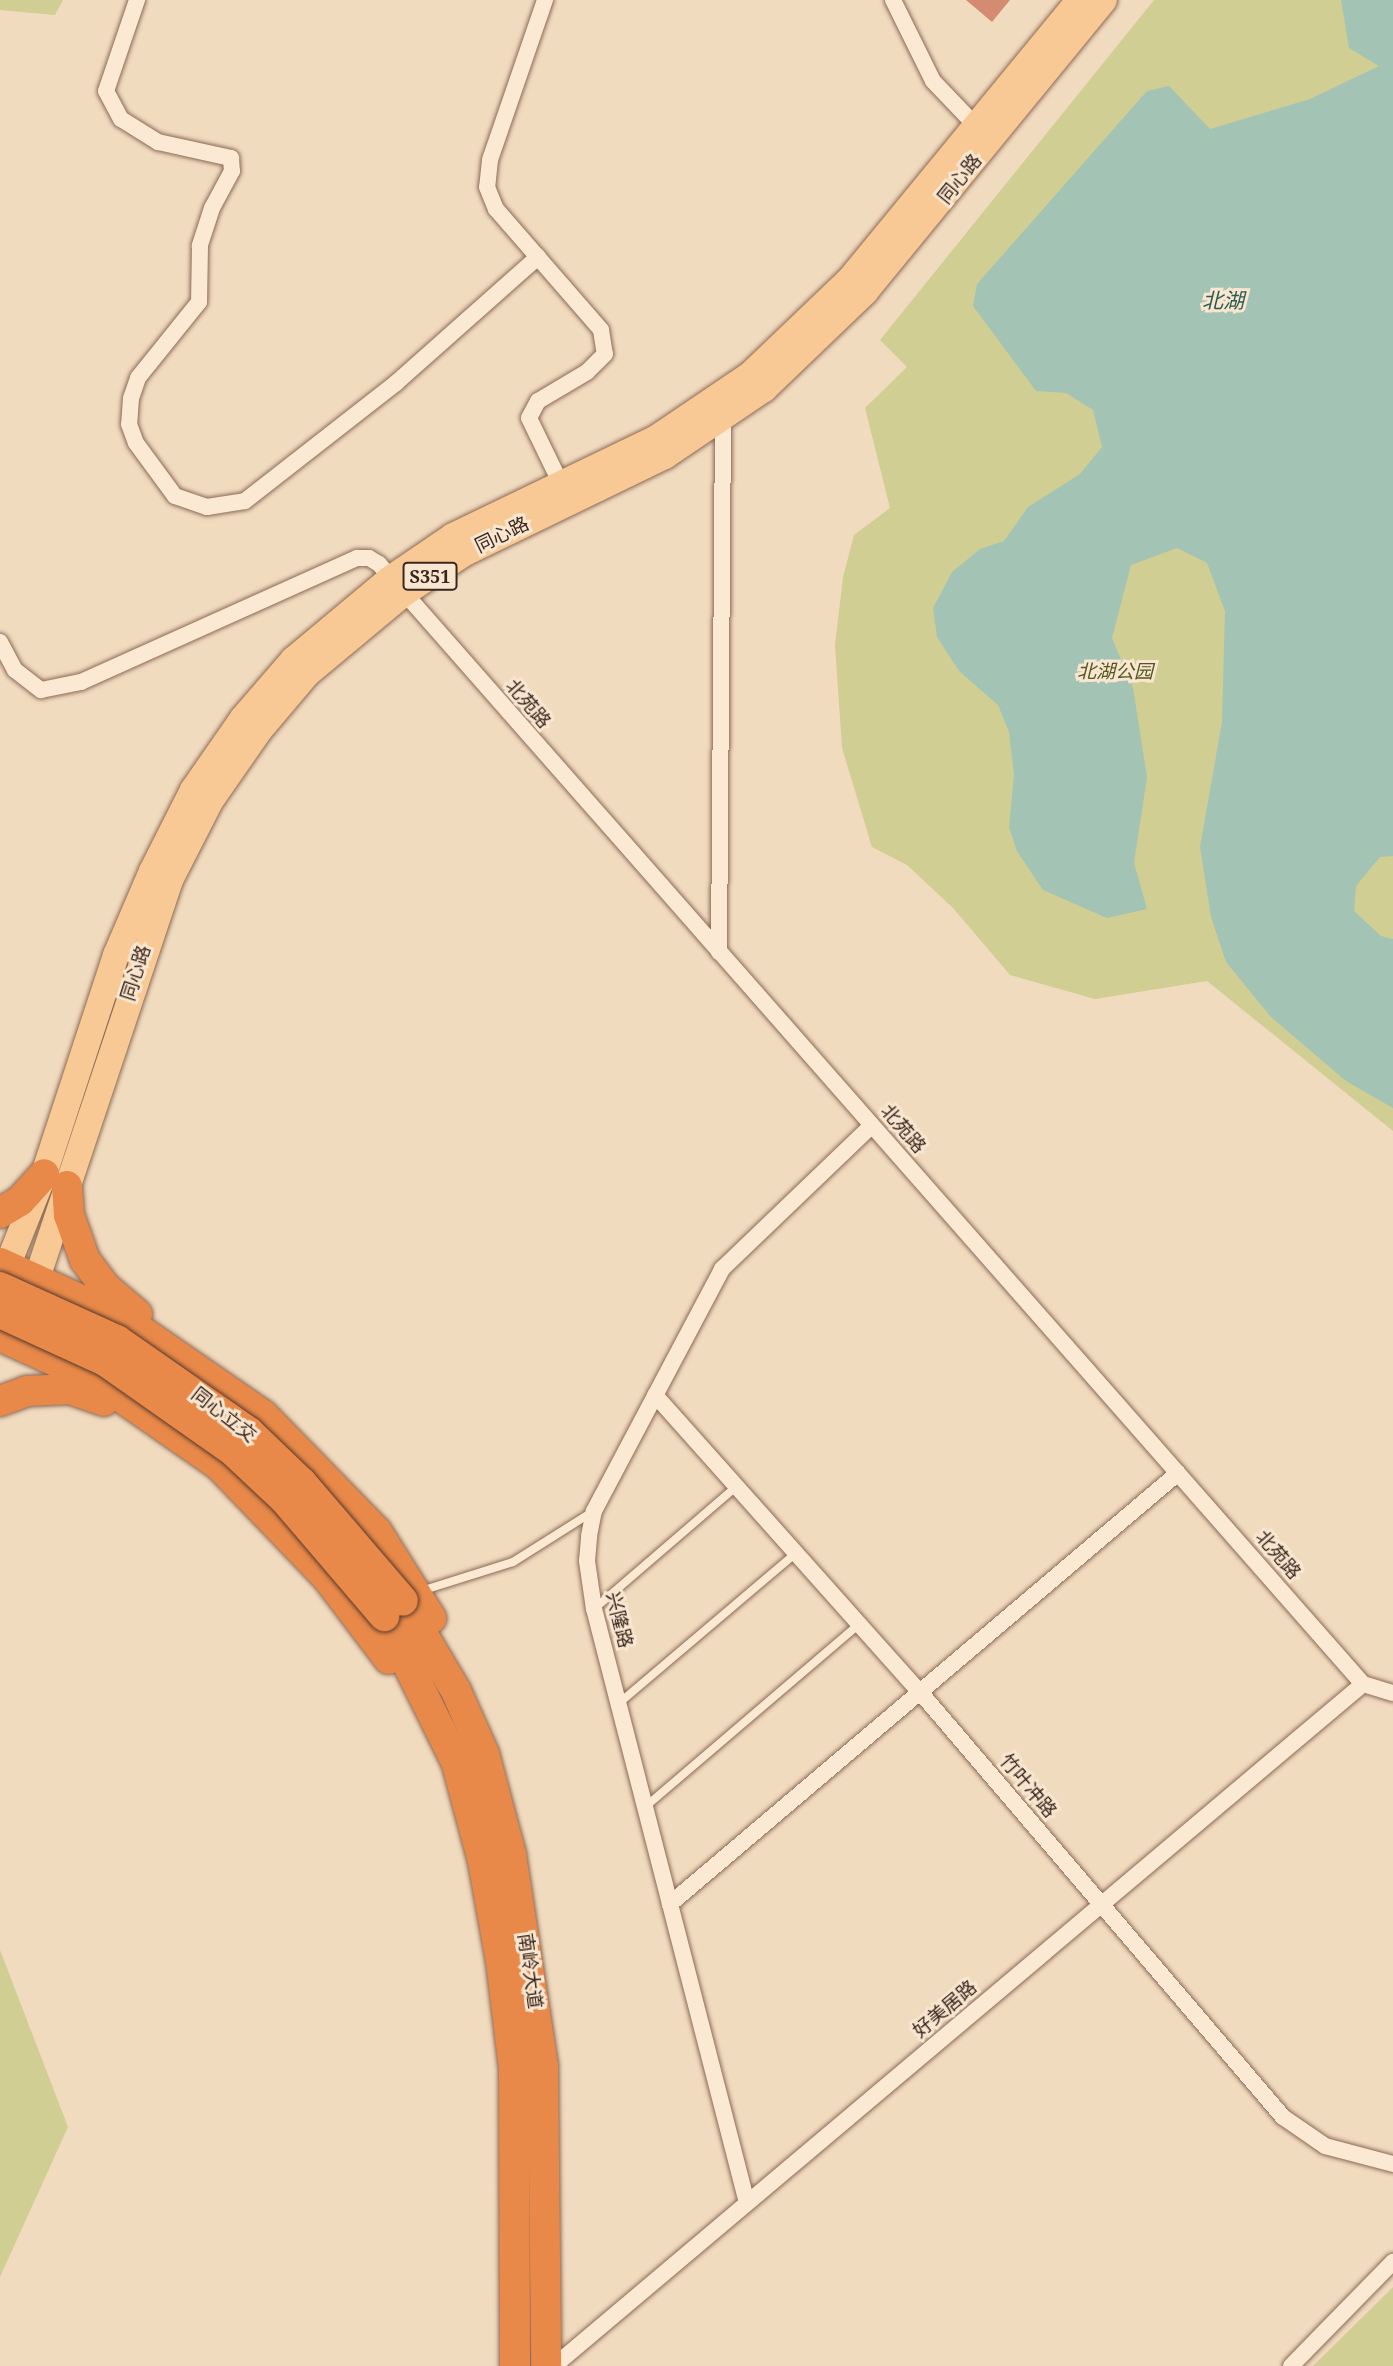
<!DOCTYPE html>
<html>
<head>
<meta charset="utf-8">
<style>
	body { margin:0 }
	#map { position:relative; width:1393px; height:2366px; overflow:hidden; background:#f1dbbf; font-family:"Noto Serif","Noto Sans SC",serif }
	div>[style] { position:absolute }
	.green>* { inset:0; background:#d0ce93 }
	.water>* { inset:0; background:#a3c3b4 }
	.building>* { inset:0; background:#d38b72 }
	.roads { filter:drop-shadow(0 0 2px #8c6a56) drop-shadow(0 0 2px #8c6a56) }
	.lane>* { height:8px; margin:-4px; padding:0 4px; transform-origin:4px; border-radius:4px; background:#fbe9d3 }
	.street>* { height:16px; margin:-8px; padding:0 8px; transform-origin:8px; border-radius:8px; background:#fbe9d3 }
	.primary>* { height:26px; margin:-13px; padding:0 13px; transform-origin:13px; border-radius:13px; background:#f8c994 }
	.highway>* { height:30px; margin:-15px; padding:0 15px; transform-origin:15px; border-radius:15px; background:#e88949 }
	.bridges { filter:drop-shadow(0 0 2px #59392b) drop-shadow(0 0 2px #59392b) }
	.highway-bridge>* { height:30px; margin:-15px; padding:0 15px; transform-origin:15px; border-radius:15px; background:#e88949 }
	span { translate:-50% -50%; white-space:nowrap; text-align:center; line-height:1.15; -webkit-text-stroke:6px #f8e6d0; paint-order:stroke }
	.shield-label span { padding:2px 5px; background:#f8e6d0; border:2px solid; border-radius:5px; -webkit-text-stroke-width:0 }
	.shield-label { font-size:18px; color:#3a261c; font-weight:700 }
	.street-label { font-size:19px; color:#3a261c }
	.park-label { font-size:19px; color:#535821; font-style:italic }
	.water-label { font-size:21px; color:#2a5b50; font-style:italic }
</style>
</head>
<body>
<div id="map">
	<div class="green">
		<div style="clip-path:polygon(0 0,63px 0,55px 15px,0 10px)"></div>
		<div style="clip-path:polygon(1154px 0,1393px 0,1393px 1131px,1207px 981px,1095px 999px,1010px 975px,953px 908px,907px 865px,872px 847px,842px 748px,835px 645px,843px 577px,854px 535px,890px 508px,865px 408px,907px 367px,880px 340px)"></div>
		<div style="clip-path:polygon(0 1950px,68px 2127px,0 2277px)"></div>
		<div style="clip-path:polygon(1393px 2287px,1393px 2366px,1313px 2366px)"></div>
	</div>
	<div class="water">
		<div style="clip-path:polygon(1341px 0,1393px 0,1393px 856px,1380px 857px,1356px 886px,1354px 911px,1381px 936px,1393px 939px,1393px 1108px,1346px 1081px,1271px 1017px,1226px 962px,1211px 917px,1200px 847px,1222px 722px,1225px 611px,1207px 563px,1177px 548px,1131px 565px,1112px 638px,1133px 688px,1147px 777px,1134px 863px,1147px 909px,1107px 918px,1043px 890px,1017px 851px,1009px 827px,1014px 775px,1009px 732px,998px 705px,959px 671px,937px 637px,933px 608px,952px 572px,980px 549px,1004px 541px,1028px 507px,1080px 474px,1102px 447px,1093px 410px,1066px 393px,1036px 391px,973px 306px,977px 284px,1147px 91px,1169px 86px,1210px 129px,1310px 99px,1379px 66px,1349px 48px)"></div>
	</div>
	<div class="building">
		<div style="clip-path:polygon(966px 0,1010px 0,992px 22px)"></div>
	</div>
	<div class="roads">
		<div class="lane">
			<div style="left:421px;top:1591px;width:96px;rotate:-17.5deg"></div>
			<div style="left:513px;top:1562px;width:93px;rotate:-32.3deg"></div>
			<div style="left:594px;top:1609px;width:187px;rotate:-40.7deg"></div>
			<div style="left:618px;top:1704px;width:233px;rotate:-40.3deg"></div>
			<div style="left:645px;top:1807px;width:282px;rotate:-40.5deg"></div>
		</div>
		<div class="street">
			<div style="left:137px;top:0;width:96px;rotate:108.8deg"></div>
			<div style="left:106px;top:91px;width:32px;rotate:62deg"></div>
			<div style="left:121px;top:119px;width:44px;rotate:31.9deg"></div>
			<div style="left:158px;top:142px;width:75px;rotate:12.4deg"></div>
			<div style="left:231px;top:158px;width:13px;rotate:86deg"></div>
			<div style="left:232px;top:171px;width:42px;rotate:118.4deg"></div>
			<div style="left:212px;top:208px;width:40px;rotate:108deg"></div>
			<div style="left:200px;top:246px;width:56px;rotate:91deg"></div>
			<div style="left:199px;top:302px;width:97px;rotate:128.8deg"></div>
			<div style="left:138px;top:378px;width:21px;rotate:109deg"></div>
			<div style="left:131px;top:398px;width:26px;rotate:94deg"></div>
			<div style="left:129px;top:424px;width:20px;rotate:70deg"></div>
			<div style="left:136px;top:443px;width:66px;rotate:53.7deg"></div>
			<div style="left:175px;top:496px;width:34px;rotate:19deg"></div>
			<div style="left:207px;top:507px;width:38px;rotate:-9deg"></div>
			<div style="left:245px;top:501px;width:192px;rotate:-38deg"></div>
			<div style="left:396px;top:383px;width:190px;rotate:-41.6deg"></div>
			<div style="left:545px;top:0;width:169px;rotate:109deg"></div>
			<div style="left:490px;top:160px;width:27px;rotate:96deg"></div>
			<div style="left:487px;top:187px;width:24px;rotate:68deg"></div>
			<div style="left:496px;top:209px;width:160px;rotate:49deg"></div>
			<div style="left:601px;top:330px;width:24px;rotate:81deg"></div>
			<div style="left:605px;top:354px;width:25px;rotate:135deg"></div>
			<div style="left:587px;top:372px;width:57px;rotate:149.4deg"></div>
			<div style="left:538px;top:401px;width:19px;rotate:118deg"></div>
			<div style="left:529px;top:418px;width:73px;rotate:64.1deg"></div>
			<div style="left:893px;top:0;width:90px;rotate:63.7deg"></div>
			<div style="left:933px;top:81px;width:64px;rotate:46.3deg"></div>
			<div style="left:0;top:642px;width:32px;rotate:62deg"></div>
			<div style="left:15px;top:670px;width:33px;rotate:38deg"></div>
			<div style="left:41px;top:690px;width:41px;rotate:-11.3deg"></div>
			<div style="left:81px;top:682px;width:303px;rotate:-24.2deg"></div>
			<div style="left:357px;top:558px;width:12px"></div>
			<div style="left:369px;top:558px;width:12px;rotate:31deg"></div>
			<div style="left:379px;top:564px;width:1491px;rotate:48.7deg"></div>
			<div style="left:1363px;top:1684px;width:31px;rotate:17deg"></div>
			<div style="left:719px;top:952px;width:531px;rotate:-89.57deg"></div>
			<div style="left:655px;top:1395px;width:398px;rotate:48.3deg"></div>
			<div style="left:920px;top:1692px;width:559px;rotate:49.5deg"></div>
			<div style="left:1283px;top:2117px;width:51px;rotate:34.6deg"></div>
			<div style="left:1325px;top:2146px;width:70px;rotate:14.8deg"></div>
			<div style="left:670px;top:1904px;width:666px;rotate:-40.31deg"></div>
			<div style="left:747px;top:2203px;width:613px;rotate:-104.44deg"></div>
			<div style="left:594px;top:1609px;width:49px;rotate:-98.3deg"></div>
			<div style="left:587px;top:1561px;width:25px;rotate:-85deg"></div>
			<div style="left:589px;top:1536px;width:25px;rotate:-79deg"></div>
			<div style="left:594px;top:1511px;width:274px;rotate:-62.1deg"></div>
			<div style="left:722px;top:1269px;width:207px;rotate:-43.8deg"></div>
			<div style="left:554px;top:2366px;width:1058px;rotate:-40.13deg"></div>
			<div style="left:1291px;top:2366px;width:146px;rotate:-45.6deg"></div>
		</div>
		<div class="primary">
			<div style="left:0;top:1284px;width:118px;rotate:-68.2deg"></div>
			<div style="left:44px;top:1174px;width:231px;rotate:-71.8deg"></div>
			<div style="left:116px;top:955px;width:91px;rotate:-66.8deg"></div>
			<div style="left:152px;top:871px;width:91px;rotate:-63.2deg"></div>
			<div style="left:193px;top:790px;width:88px;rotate:-55.2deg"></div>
			<div style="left:243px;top:718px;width:77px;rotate:-49.2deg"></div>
			<div style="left:293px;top:660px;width:126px;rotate:-39.9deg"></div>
			<div style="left:390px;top:579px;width:76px;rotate:-34.3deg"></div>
			<div style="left:453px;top:536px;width:224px;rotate:-25.7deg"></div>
			<div style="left:655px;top:439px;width:116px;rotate:-34.1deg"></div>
			<div style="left:751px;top:374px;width:139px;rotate:-43.8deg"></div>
			<div style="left:851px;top:278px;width:360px;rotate:-50.6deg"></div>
			<div style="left:27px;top:1298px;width:22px;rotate:-63deg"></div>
			<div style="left:37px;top:1278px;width:420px;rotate:-71.5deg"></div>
			<div style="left:170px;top:880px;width:90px;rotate:-62.9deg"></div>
			<div style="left:211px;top:800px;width:84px;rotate:-55.2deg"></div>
			<div style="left:259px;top:731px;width:75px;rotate:-49.9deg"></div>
			<div style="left:307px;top:674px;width:125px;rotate:-39.8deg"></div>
			<div style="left:403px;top:594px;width:72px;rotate:-33.7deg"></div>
			<div style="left:463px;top:554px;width:225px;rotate:-25.9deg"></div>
			<div style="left:665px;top:456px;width:120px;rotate:-34.1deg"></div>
			<div style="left:764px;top:389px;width:140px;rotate:-43.8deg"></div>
			<div style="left:865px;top:292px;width:377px;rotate:-50.7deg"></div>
		</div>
		<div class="highway">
			<div style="left:67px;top:1186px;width:29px;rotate:86deg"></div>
			<div style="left:69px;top:1215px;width:48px;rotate:70.4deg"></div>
			<div style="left:85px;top:1260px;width:34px;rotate:53deg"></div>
			<div style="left:105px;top:1287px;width:42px;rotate:40.2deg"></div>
			<div style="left:0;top:1213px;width:23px;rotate:-31deg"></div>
			<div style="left:20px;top:1201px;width:36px;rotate:-48deg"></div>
			<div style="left:0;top:1263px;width:140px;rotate:24.5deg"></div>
			<div style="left:127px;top:1321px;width:165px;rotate:34.7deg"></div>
			<div style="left:263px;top:1415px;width:163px;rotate:45.7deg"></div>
			<div style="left:377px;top:1532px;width:102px;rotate:57.9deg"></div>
			<div style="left:0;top:1336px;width:104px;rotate:24.4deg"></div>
			<div style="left:95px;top:1379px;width:152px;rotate:34.8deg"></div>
			<div style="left:220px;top:1466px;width:153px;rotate:46.1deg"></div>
			<div style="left:326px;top:1576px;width:104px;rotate:52.8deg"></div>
			<div style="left:0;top:1401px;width:29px;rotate:-20deg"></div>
			<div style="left:27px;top:1391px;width:43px;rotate:-2.7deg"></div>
			<div style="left:70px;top:1389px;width:36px;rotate:19deg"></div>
			<div style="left:403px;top:1601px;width:104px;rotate:59.5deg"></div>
			<div style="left:456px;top:1691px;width:69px;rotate:66deg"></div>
			<div style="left:484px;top:1754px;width:105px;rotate:75deg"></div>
			<div style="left:511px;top:1855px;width:213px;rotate:81.4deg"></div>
			<div style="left:543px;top:2066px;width:300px;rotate:89.4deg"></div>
			<div style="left:384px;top:1616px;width:165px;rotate:63.7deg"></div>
			<div style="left:457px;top:1764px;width:100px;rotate:75deg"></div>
			<div style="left:483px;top:1861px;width:102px;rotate:79.8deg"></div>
			<div style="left:501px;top:1961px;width:109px;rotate:83.1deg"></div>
			<div style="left:514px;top:2069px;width:297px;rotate:89.8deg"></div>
		</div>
	</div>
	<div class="bridges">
		<div class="highway-bridge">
			<div style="left:0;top:1287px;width:128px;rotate:24.4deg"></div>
			<div style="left:117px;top:1340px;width:161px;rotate:34.9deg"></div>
			<div style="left:249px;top:1432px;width:74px;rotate:43.9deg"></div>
			<div style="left:302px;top:1483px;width:155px;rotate:49.4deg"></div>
			<div style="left:0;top:1313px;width:115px;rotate:24.6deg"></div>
			<div style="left:105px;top:1361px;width:156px;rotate:35.1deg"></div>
			<div style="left:233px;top:1451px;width:71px;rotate:43.3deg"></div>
			<div style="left:285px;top:1500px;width:153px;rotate:49.5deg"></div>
		</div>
	</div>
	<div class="shield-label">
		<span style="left:430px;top:576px">S351</span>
	</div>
	<div class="street-label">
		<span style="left:960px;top:179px;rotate:-51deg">同心路</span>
		<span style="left:502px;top:535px;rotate:-26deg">同心路</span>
		<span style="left:528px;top:704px;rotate:49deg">北苑路</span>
		<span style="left:136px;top:973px;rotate:-72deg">同心路</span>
		<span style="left:903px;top:1129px;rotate:49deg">北苑路</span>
		<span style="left:224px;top:1415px;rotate:38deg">同心立交</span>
		<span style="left:1278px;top:1555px;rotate:49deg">北苑路</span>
		<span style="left:619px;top:1620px;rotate:76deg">兴隆路</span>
		<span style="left:1028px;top:1786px;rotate:50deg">竹叶冲路</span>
		<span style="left:530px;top:1971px;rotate:82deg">南岭大道</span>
		<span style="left:945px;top:2009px;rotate:-40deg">好美居路</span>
	</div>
	<div class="park-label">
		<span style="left:1115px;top:672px">北湖公园</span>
	</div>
	<div class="water-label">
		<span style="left:1223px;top:300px">北湖</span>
	</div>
</div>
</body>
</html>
